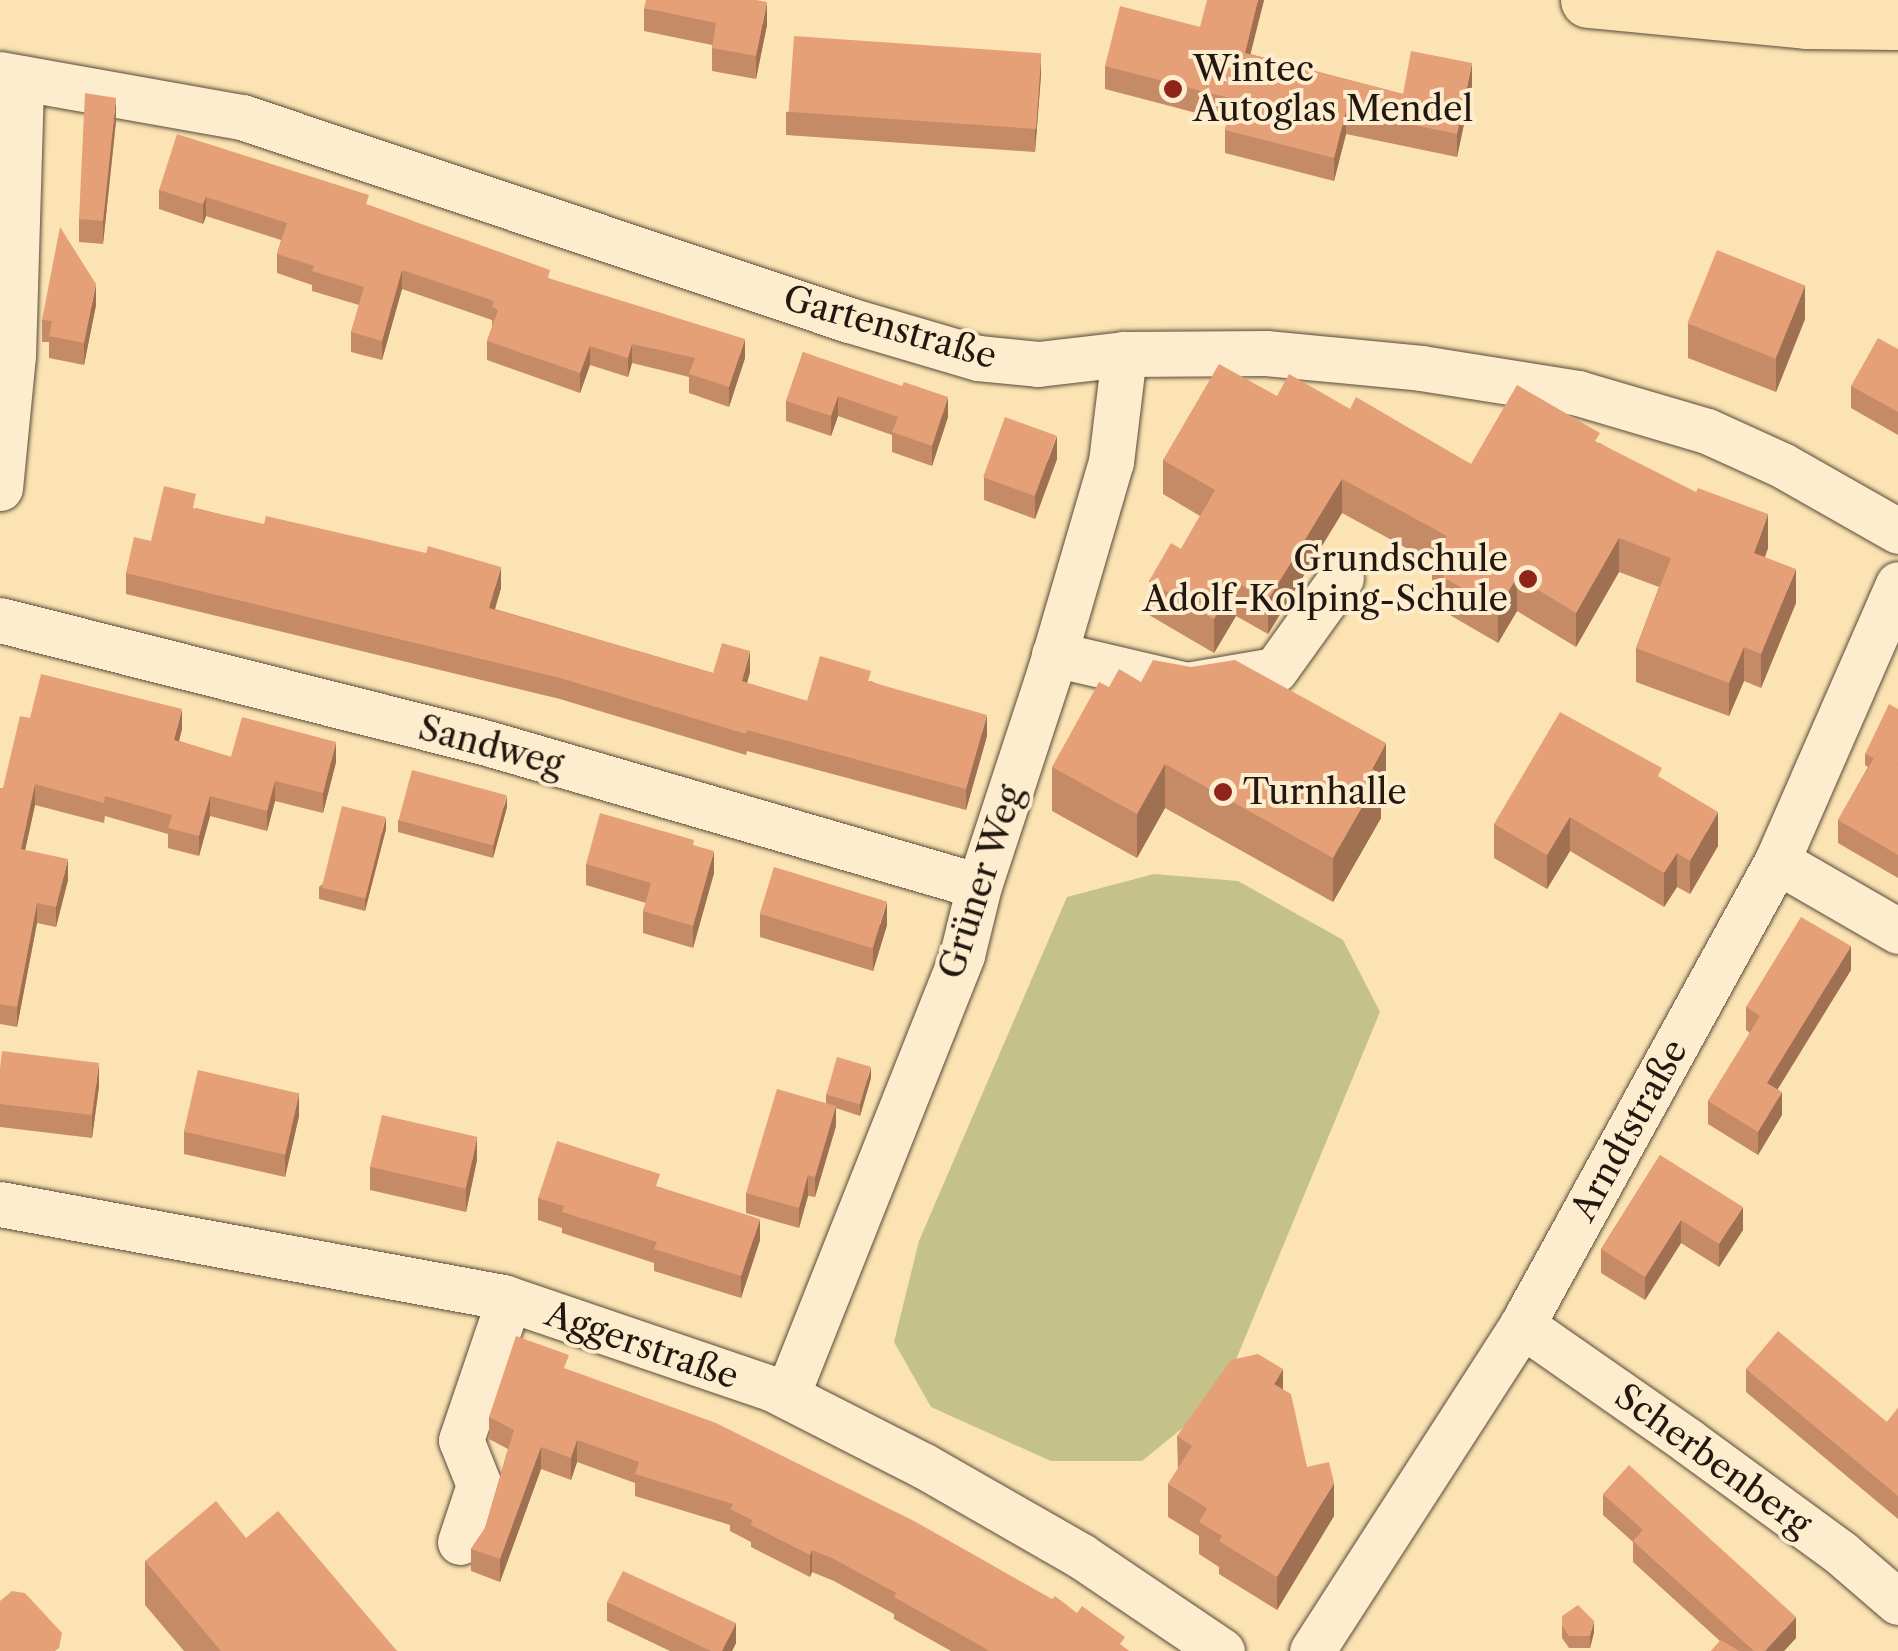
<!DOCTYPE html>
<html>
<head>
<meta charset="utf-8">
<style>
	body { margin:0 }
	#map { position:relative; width:1898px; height:1651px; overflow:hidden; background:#fce3b3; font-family:"Libre Caslon Text",serif }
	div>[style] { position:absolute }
	.green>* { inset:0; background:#c4c289 }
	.roads { filter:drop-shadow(0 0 2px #584b39) drop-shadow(0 0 2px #584b39) }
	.minor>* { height:45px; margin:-22.5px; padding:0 22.5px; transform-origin:22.5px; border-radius:22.5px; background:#fdedce }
	.major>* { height:55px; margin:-27.5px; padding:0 27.5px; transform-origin:27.5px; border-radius:27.5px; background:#fce3b3 }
	.wall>* { inset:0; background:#c58a66 }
	.shaded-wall>* { inset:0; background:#a07053 }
	.building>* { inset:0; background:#e5a077; transform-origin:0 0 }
	.dots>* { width:28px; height:28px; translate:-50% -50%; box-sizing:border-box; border:5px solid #fdedce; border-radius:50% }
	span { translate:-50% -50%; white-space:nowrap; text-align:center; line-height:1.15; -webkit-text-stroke:8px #fdedce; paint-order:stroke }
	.poi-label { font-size:35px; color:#221810 }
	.left { translate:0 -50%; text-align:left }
	.right { translate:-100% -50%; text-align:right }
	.street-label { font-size:35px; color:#221810 }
</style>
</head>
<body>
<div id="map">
	<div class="green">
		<div style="clip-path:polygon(1154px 874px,1238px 881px,1343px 940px,1380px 1012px,1228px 1379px,1201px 1413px,1142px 1461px,1051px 1461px,931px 1407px,894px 1342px,919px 1241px,1067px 897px)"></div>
	</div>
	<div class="roads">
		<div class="minor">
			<div style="left:0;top:74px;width:246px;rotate:10.1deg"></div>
			<div style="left:242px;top:117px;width:640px;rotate:18.49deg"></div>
			<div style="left:849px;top:320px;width:134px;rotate:16.4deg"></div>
			<div style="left:978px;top:358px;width:60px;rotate:5.7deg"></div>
			<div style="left:1038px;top:364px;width:87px;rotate:-6.6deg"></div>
			<div style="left:1124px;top:354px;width:142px;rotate:-0.4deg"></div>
			<div style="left:1266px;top:353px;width:156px;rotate:5.5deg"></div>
			<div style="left:1421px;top:368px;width:159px;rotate:9deg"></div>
			<div style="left:1578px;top:393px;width:134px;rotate:16.4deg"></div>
			<div style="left:1707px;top:431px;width:82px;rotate:24.4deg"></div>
			<div style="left:1782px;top:465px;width:133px;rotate:29.6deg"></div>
			<div style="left:0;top:488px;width:134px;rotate:-84.4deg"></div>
			<div style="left:13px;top:355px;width:277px;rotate:-88.3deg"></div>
			<div style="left:0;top:620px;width:502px;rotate:14.17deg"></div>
			<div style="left:487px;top:743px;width:512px;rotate:16.21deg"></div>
			<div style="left:1054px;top:654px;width:137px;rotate:13.1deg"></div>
			<div style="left:1187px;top:685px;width:89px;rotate:-9.7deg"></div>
			<div style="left:1275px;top:670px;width:113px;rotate:-54.3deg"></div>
			<div style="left:1777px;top:861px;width:140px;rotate:30deg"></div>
			<div style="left:0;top:1204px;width:512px;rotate:10.48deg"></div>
			<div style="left:503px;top:1297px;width:283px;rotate:18.8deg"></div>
			<div style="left:771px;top:1388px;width:172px;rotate:27deg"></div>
			<div style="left:924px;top:1466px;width:181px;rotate:29.8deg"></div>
			<div style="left:1081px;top:1556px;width:170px;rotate:34deg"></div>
			<div style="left:1522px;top:1325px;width:203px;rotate:34.9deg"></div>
			<div style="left:1688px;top:1441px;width:190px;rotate:36.2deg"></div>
			<div style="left:1841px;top:1553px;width:75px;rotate:40.7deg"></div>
			<div style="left:787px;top:1395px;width:474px;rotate:-68.3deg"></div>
			<div style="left:962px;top:955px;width:71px;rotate:-76.2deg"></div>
			<div style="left:979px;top:886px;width:227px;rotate:-71.8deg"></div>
			<div style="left:1050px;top:670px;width:217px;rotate:-73.7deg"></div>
			<div style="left:1111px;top:462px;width:109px;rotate:-83.1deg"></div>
			<div style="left:460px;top:1542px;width:60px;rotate:-71.6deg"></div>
			<div style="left:479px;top:1485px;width:48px;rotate:-111.8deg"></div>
			<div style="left:461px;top:1440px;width:149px;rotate:-71.2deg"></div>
			<div style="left:1312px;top:1651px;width:388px;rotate:-57.2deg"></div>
			<div style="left:1522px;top:1325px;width:529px;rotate:-61.21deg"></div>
			<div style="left:1777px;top:861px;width:302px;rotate:-66.4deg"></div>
		</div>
		<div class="major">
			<div style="left:1588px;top:0;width:219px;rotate:5.5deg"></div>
			<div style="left:1806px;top:21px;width:92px;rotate:0.6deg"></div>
		</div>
	</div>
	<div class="wall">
		<div style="clip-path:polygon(1264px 0,1250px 54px,1403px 94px,1472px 86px,1457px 157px,1346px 134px,1334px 181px,1225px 153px,1225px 130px,1227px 121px,1105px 89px,1105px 66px)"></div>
		<div style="clip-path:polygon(644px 8px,767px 25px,756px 79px,712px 71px,712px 45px,644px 31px)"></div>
		<div style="clip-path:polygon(1041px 75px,1035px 152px,786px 135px,786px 112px)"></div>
		<div style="clip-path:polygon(116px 121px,103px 244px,79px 242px,79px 219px)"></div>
		<div style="clip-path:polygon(159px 190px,369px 205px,745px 358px,729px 407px,689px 393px,689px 377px,632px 363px,628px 377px,590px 365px,580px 393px,487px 360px,487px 341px,492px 327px,492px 320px,402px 289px,382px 360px,351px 352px,351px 332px,359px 305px,312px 291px,312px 285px,277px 273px,277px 254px,281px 240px,206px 216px,203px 224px,159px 209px)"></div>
		<div style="clip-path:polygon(96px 305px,84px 365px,49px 358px,49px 342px,42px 342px,42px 320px)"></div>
		<div style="clip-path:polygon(1805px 319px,1776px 392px,1688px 358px,1688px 324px)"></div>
		<div style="clip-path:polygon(1898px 349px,1898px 435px,1851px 408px,1851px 386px)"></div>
		<div style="clip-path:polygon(803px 352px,948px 417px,932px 466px,892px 452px,892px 435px,838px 416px,831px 436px,786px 421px,786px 401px)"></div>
		<div style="clip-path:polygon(1277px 396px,1350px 409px,1471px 464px,1600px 443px,1768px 548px,1765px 557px,1796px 603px,1761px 688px,1744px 681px,1729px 716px,1636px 682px,1636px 648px,1659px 587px,1619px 572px,1576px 647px,1517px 611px,1498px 643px,1443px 611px,1443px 601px,1432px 595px,1432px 562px,1342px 513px,1268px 634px,1236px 616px,1214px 653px,1149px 615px,1149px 581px,1181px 549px,1200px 516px,1163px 494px,1163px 460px)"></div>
		<div style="clip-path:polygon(1057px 459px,1035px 519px,984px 500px,984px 477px)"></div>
		<div style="clip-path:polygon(196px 508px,501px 588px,495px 609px,713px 673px,750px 672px,747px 683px,807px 701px,871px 681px,987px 736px,966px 810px,747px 751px,746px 755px,560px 699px,126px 594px,126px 573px,151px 541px)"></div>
		<div style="clip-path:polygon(1141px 682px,1386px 787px,1381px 798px,1381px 818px,1333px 902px,1165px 808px,1137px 858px,1052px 811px,1052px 767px,1109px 687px)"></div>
		<div style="clip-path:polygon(1898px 709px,1898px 878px,1838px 843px,1838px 820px,1868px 767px,1865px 765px,1865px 754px)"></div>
		<div style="clip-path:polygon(30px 718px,182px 729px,179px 741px,231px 757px,336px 762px,323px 813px,275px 801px,267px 831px,210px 816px,199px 856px,168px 848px,168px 834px,105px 816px,104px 823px,35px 805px,25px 850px,68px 880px,56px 927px,37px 923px,17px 1027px,0 1024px,0 788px,3px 788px)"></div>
		<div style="clip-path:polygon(1662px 779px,1718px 846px,1690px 894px,1677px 887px,1664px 907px,1570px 851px,1547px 889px,1494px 858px,1494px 824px)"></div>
		<div style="clip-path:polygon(507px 807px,493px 858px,398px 832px,398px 820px)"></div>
		<div style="clip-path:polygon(386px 829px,365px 911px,319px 899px,319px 887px)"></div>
		<div style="clip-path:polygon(694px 846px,714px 873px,693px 948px,643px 933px,643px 911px,646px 903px,586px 885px,586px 864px)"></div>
		<div style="clip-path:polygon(760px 914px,887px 925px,873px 971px,760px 937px)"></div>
		<div style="clip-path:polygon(1851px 970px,1778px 1089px,1782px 1115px,1758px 1155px,1708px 1124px,1708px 1101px,1750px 1033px,1746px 1030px,1746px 1007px)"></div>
		<div style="clip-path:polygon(0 1069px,99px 1086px,92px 1138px,0 1127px)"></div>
		<div style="clip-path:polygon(871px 1078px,860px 1116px,836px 1108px,836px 1126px,815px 1197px,808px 1196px,799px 1228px,746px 1213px,746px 1193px,826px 1104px,826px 1094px)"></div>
		<div style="clip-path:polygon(299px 1116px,285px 1177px,184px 1154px,184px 1131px)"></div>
		<div style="clip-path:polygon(1660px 1155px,1743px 1230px,1719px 1267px,1681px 1243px,1645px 1300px,1601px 1273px,1601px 1249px)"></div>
		<div style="clip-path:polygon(477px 1160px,466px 1212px,370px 1190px,370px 1167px)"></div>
		<div style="clip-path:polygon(660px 1187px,760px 1240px,741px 1298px,654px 1271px,654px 1263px,562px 1233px,562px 1228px,538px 1220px,538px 1198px)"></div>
		<div style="clip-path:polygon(1746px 1369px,1887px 1422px,1898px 1408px,1898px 1519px,1746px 1392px)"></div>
		<div style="clip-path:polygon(569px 1370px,1125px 1648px,1129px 1651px,951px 1651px,894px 1619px,894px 1614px,834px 1581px,812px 1572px,810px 1577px,751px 1547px,751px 1542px,730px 1531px,730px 1525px,635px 1496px,635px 1483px,577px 1462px,571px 1480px,541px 1469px,500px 1582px,471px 1571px,471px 1549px,485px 1528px,508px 1449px,489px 1439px,489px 1417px)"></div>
		<div style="clip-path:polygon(1283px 1390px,1307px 1467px,1334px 1516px,1277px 1610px,1219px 1574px,1219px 1567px,1199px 1554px,1199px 1536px,1168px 1517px,1168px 1484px,1178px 1469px,1177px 1436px)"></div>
		<div style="clip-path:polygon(1603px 1494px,1796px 1638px,1784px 1651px,1711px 1651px,1720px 1641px,1633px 1562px,1633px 1542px,1603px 1515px)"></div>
		<div style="clip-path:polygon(246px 1538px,397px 1651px,184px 1651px,145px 1605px,145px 1561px)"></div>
		<div style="clip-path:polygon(607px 1602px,736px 1643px,732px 1651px,670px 1651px,607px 1621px)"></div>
		<div style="clip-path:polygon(1562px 1616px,1594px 1632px,1590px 1648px,1569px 1648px,1562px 1638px)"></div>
	</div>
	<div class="shaded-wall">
		<div style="clip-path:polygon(1258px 0,1264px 0,1245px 76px,1245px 53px)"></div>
		<div style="clip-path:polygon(767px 2px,767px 25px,756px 79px,756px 56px)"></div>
		<div style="clip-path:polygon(1041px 52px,1041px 75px,1035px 152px,1035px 129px)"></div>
		<div style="clip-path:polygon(1472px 63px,1472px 86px,1457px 157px,1457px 134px)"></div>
		<div style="clip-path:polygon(116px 98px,116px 121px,103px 244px,103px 221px)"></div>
		<div style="clip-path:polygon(1346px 111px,1346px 134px,1334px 181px,1334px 158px)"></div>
		<div style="clip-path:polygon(206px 197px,206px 216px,203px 224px,203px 204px)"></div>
		<div style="clip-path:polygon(402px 270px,402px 289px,382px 360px,382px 341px)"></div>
		<div style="clip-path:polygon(96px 284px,96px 305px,84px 365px,84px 343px)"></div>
		<div style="clip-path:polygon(1805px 285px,1805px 319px,1776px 392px,1776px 358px)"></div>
		<div style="clip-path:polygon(745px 339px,745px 358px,729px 407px,729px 387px)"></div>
		<div style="clip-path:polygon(632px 344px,632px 363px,628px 377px,628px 358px)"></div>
		<div style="clip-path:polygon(590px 346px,590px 365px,580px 393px,580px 373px)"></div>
		<div style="clip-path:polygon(838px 396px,838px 416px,831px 436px,831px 416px)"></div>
		<div style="clip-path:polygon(948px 397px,948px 417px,932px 466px,932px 446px)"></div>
		<div style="clip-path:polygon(1057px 436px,1057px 459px,1035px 519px,1035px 495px)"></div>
		<div style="clip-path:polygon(1342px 479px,1342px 513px,1268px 634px,1268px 600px)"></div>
		<div style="clip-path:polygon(1768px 514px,1768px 548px,1754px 586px,1754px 553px)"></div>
		<div style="clip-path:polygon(1619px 538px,1619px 572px,1576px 647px,1576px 613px)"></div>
		<div style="clip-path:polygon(501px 567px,501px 588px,489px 629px,489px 608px)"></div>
		<div style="clip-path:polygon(1796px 569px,1796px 603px,1761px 688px,1761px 654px)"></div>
		<div style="clip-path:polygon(1517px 577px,1517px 611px,1498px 643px,1498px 609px)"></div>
		<div style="clip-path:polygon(1236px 582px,1236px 616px,1214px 653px,1214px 619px)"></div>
		<div style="clip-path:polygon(1744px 647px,1744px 681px,1729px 716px,1729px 683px)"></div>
		<div style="clip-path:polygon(750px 651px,750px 672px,742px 702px,742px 681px)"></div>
		<div style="clip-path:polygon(182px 709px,182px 729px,174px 760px,174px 740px)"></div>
		<div style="clip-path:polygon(987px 715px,987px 736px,966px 810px,966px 789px)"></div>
		<div style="clip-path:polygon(336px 742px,336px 762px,323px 813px,323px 793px)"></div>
		<div style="clip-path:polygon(1386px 743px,1386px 787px,1381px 798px,1381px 818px,1333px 902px,1333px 858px,1372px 769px)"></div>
		<div style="clip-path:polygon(1165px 764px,1165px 808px,1137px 858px,1137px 814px)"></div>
		<div style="clip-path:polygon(275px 781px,275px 801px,267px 831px,267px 811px)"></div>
		<div style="clip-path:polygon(35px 784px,35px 805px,21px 869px,21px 849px)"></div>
		<div style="clip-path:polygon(210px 796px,210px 816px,199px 856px,199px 836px)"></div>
		<div style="clip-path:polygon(507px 796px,507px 807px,493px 858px,493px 846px)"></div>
		<div style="clip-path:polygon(1718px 812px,1718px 846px,1690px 894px,1690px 861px)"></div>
		<div style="clip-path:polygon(386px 817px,386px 829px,365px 911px,365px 899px)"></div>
		<div style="clip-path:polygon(1570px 817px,1570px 851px,1547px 889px,1547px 855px)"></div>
		<div style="clip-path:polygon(714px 851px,714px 873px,693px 948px,693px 926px)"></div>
		<div style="clip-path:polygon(1677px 853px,1677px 887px,1664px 907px,1664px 873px)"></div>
		<div style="clip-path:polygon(68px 859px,68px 880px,56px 927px,56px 907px)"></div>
		<div style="clip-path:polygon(887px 902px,887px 925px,873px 971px,873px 948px)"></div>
		<div style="clip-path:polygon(37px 903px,37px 923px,17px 1027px,17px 1007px)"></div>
		<div style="clip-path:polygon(1851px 946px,1851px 970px,1767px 1106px,1767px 1083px)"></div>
		<div style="clip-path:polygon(99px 1063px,99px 1086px,92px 1138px,92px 1115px)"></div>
		<div style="clip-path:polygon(871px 1067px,871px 1078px,860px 1116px,860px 1104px)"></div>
		<div style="clip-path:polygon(1782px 1092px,1782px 1115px,1758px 1155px,1758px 1132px)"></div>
		<div style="clip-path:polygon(299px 1093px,299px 1116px,285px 1177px,285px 1154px)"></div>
		<div style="clip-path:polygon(836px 1106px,836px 1126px,815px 1197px,815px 1177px)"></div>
		<div style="clip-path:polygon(477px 1137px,477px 1160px,466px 1212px,466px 1189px)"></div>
		<div style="clip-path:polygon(808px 1175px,808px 1196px,799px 1228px,799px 1208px)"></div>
		<div style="clip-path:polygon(1743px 1207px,1743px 1230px,1719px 1267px,1719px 1244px)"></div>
		<div style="clip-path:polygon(760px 1219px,760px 1240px,741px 1298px,741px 1276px)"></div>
		<div style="clip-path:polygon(1681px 1220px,1681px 1243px,1645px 1300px,1645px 1277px)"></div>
		<div style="clip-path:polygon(1283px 1369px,1283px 1402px,1274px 1384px)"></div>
		<div style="clip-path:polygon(577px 1440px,577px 1462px,571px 1480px,571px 1458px)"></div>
		<div style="clip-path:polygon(541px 1447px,541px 1469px,500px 1582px,500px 1559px)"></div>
		<div style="clip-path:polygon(1334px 1483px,1334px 1516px,1277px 1610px,1277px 1577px)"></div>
		<div style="clip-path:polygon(812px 1550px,812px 1572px,810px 1577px,810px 1555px)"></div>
		<div style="clip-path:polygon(1796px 1617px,1796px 1638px,1784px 1651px,1765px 1651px)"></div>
		<div style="clip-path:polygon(1594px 1621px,1594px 1632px,1590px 1648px,1590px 1636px)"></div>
		<div style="clip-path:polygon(736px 1623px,736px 1643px,732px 1651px,722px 1651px)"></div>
	</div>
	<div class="building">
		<div style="clip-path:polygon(646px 0,756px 0,767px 2px,756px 56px,712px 48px,716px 23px,644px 8px)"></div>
		<div style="clip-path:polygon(1207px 0,1258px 0,1245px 53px,1403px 94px,1411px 51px,1472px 63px,1457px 134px,1346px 111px,1334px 158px,1225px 130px,1233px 99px,1105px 66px,1120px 6px,1200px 27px)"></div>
		<div style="left:794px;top:36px;width:248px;height:76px;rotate:4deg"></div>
		<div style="clip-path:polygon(85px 93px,116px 98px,103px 221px,79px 219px)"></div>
		<div style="clip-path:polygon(177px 134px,369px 195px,366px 204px,550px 270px,548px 278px,745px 339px,729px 387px,689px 374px,695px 358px,632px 344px,628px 358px,590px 346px,580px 373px,487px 341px,498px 310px,492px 307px,494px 301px,402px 270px,382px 341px,351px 332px,364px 287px,312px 271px,314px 266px,277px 254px,287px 223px,206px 197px,203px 204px,159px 190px)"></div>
		<div style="clip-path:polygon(60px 227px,96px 284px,84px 343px,49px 336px,52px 321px,42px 320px)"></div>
		<div style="left:1717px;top:250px;width:95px;height:79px;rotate:22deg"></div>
		<div style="clip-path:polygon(1878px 338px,1898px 349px,1898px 412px,1851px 386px)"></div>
		<div style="clip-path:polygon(803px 352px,902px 386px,904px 382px,948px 397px,932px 446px,892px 432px,898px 417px,838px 396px,831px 416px,786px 401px)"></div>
		<div style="clip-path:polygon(1219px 364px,1277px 396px,1289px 374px,1350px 409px,1356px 397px,1471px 464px,1517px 385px,1600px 433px,1595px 441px,1696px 492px,1698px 488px,1768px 514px,1754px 553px,1796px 569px,1761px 654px,1744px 647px,1729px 683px,1636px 648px,1671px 558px,1619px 538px,1576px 613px,1517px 577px,1498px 609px,1443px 577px,1447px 570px,1432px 561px,1447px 536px,1342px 479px,1268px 600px,1236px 582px,1214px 619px,1149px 581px,1171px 543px,1181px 549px,1215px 490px,1163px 460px)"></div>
		<div style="left:1005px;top:417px;width:55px;height:64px;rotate:20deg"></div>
		<div style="clip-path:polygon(164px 486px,196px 494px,193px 508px,264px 524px,266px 516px,426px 553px,428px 546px,501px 567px,489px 608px,713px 673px,722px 643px,750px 651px,742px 681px,807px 701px,820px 656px,871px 671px,868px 681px,987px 715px,966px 789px,747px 730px,746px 734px,560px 678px,126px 573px,134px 537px,151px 541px)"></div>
		<div style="clip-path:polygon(1153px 660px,1191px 667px,1235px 660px,1386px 743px,1372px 769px,1381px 774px,1333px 858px,1165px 764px,1137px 814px,1052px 767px,1099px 682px,1109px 687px,1119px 669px,1141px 682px)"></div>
		<div style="clip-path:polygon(41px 674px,182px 709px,174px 740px,231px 757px,242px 717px,336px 742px,323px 793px,275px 781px,267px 811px,210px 796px,199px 836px,168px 828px,172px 815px,105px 796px,104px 803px,35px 784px,21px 849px,68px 859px,56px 907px,37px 903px,17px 1007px,0 1004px,0 788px,3px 788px,20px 716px,30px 718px)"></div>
		<div style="clip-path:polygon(1889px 704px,1898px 709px,1898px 764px,1878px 751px,1874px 758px,1865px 754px)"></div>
		<div style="clip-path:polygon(1560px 712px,1662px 768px,1658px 776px,1718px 812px,1690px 861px,1677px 853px,1664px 873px,1570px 817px,1547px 855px,1494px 824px)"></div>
		<div style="clip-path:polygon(1878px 751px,1898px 764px,1898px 855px,1838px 820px)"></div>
		<div style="left:412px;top:770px;width:98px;height:52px;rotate:15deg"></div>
		<div style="left:342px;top:806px;width:45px;height:84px;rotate:14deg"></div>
		<div style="clip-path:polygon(600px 813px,694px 840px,693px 845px,714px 851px,693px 926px,643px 911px,651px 883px,586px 864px)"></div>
		<div style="left:774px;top:867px;width:118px;height:49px;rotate:17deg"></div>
		<div style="clip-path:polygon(1801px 917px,1851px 946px,1767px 1083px,1782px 1092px,1758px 1132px,1708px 1101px,1760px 1016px,1746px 1007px)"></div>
		<div style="clip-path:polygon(2px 1051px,99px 1063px,92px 1115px,0 1104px,0 1069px)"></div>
		<div style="left:837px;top:1057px;width:35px;height:39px;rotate:16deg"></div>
		<div style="left:198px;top:1070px;width:104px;height:63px;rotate:13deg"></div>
		<div style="clip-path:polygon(777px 1089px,836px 1106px,815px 1177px,808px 1175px,799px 1208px,746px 1193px)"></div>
		<div style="left:382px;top:1115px;width:98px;height:53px;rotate:13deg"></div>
		<div style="clip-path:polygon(557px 1141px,660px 1174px,656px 1186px,760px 1219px,741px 1276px,654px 1249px,657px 1242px,562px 1212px,564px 1206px,538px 1198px)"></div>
		<div style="clip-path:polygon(1660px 1155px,1743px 1207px,1719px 1244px,1681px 1220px,1645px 1277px,1601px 1249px)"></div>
		<div style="clip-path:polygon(1778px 1331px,1887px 1422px,1898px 1408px,1898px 1496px,1746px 1369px)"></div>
		<div style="clip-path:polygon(516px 1336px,569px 1355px,564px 1368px,716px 1423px,914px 1521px,1052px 1599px,1055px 1596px,1077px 1613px,1082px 1606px,1125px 1637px,1120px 1644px,1129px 1651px,987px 1651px,988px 1650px,894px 1597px,896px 1593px,834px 1559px,812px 1550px,810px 1555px,751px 1525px,752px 1520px,730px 1509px,733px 1504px,635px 1474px,639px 1462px,577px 1440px,571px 1458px,541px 1447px,500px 1559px,471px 1549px,485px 1528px,514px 1430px,489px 1417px)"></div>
		<div style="clip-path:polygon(1258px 1354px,1283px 1369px,1274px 1384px,1291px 1394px,1307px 1467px,1329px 1462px,1334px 1483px,1277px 1577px,1219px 1541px,1222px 1536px,1199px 1522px,1207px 1508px,1168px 1484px,1192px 1446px,1177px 1436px,1231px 1360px)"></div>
		<div style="clip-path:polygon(1629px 1465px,1796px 1617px,1765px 1651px,1754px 1651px,1633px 1541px,1643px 1530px,1603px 1494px)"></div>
		<div style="clip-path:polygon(216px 1501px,246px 1538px,278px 1511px,397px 1651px,221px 1651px,145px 1561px)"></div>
		<div style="clip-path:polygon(623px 1571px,736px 1623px,722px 1651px,711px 1651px,607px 1602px)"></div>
		<div style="clip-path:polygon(12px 1591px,25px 1593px,62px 1633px,59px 1648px,55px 1651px,0 1651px,0 1601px)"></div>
		<div style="clip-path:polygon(1578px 1605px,1594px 1621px,1590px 1636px,1569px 1636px,1562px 1626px,1562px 1616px)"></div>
		<div style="clip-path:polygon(1721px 1640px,1739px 1651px,1711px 1651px)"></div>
	</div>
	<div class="dots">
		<div style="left:1173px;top:89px;background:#8f2418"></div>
		<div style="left:1528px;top:579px;background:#8f2418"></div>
		<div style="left:1223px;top:792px;background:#8f2418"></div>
	</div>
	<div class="poi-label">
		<span class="left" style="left:1193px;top:89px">Wintec<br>Autoglas Mendel</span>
		<span class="right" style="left:1508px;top:579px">Grundschule<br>Adolf-Kolping-Schule</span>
		<span class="left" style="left:1243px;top:792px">Turnhalle</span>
	</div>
	<div class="street-label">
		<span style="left:890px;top:327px;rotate:16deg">Gartenstraße</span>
		<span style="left:491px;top:746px;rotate:15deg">Sandweg</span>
		<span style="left:981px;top:882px;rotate:-72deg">Grüner Weg</span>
		<span style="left:1629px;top:1130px;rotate:-61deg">Arndtstraße</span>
		<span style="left:642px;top:1345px;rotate:19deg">Aggerstraße</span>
		<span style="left:1713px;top:1460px;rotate:36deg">Scherbenberg</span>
	</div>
</div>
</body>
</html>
